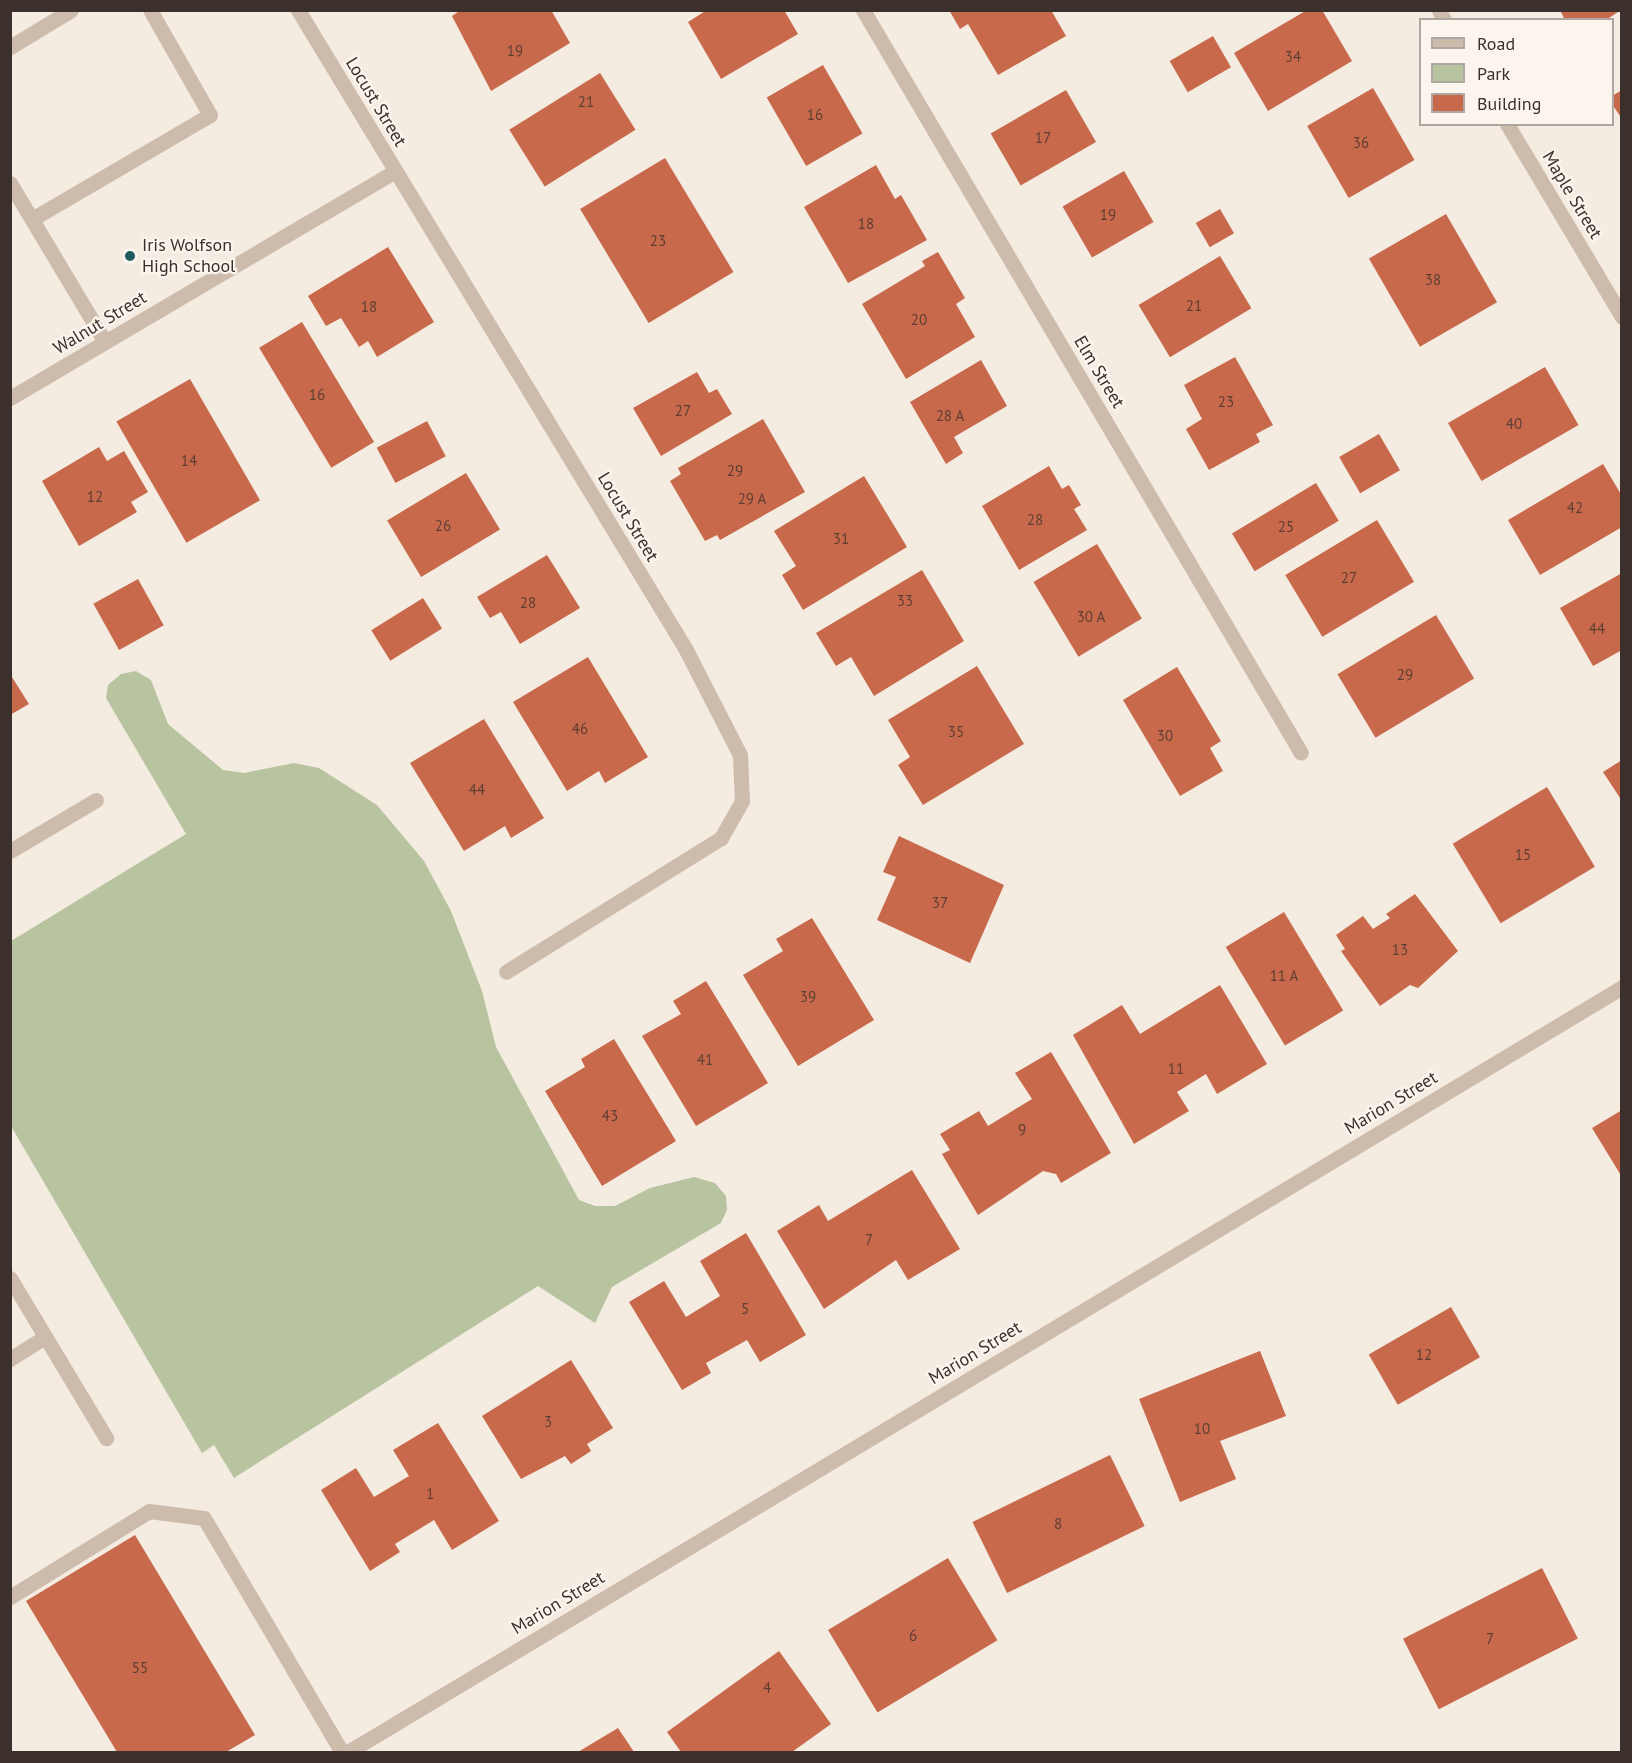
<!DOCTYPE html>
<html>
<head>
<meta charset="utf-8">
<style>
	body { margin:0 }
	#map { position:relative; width:1632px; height:1763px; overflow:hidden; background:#f4ebe1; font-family:"PT Sans",sans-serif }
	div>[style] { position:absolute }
	.green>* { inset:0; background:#b8c4a0 }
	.building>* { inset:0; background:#c8694b; transform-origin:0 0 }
	.minor>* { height:15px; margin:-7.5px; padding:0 7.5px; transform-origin:7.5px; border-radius:7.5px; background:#cdbbac }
	.dots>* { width:16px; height:16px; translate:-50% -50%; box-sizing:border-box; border:3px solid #fbf5ee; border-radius:50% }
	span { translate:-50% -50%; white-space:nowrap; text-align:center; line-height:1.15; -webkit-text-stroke:4.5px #fbf5ee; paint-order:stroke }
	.number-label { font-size:15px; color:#5e3e33 }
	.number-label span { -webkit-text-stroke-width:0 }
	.street-label { font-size:18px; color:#3b302b }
	.poi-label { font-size:18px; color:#3b302b }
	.left { translate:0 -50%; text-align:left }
	.frame { position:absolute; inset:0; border:12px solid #3b302b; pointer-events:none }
	.legend { position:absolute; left:1419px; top:18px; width:195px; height:108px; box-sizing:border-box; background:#fbf5ee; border:2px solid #aea6a0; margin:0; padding:8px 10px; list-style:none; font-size:18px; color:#3b302b }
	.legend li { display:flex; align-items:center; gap:12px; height:30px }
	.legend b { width:30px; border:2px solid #aea6a0 }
</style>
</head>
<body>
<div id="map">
	<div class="green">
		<div style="clip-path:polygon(136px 671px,151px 680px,168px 724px,223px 770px,244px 773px,294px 763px,319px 768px,377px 805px,424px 861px,451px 911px,482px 991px,496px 1047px,579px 1200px,595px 1206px,615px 1206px,650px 1188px,694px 1177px,715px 1183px,726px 1196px,727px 1210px,721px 1223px,612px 1287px,595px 1323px,538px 1286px,234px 1478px,214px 1445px,202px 1453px,11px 1126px,11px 941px,186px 834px,106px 698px,108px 685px,121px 674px)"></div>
	</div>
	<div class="building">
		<div style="clip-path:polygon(461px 10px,551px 10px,570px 43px,491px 91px,452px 16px)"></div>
		<div style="clip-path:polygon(707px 10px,784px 10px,798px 34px,721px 79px,688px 22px)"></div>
		<div style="clip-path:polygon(949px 10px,1051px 10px,1066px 36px,998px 75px,968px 24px,960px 29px)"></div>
		<div style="clip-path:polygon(1307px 10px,1322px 10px,1352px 61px,1268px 111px,1234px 53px)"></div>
		<div style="clip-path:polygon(1560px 10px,1621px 10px,1606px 20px,1565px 20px)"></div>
		<div style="left:1213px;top:36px;width:36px;height:50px;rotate:60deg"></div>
		<div style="left:823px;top:65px;width:79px;height:65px;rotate:60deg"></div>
		<div style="left:600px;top:73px;width:67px;height:107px;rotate:58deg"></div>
		<div style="left:1373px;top:88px;width:83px;height:76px;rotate:60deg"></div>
		<div style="left:1066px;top:90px;width:60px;height:87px;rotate:60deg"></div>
		<div style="clip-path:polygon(1622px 90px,1622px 119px,1612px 104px,1612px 96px)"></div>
		<div style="left:665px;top:158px;width:133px;height:99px;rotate:59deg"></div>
		<div style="clip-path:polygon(876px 165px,895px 199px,901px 195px,927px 240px,848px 283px,804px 207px)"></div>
		<div style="left:1124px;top:171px;width:59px;height:71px;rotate:60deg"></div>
		<div style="left:1220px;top:209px;width:28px;height:28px;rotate:60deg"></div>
		<div style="left:1446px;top:214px;width:102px;height:89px;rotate:60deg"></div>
		<div style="clip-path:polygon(388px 247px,434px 322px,377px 357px,368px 341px,359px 347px,341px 318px,326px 326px,308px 296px)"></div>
		<div style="clip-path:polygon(938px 252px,965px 298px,956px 304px,975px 337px,906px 379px,862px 304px,925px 266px,922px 261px)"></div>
		<div style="left:1220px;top:256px;width:61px;height:95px;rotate:59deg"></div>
		<div style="left:302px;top:322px;width:140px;height:50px;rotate:59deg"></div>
		<div style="clip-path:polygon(1235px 357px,1273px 425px,1256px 434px,1260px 442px,1209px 470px,1186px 429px,1202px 419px,1184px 385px)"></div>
		<div style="clip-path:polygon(981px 360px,1007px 406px,954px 437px,963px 453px,946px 464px,910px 402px)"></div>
		<div style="left:1545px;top:367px;width:67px;height:112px;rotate:60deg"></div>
		<div style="clip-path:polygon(697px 372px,709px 393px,717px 389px,732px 414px,661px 456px,633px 408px)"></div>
		<div style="left:190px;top:379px;width:140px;height:85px;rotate:60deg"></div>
		<div style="clip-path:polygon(763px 419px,805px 492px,720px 540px,717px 535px,705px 541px,670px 481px,681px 474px,678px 468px)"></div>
		<div style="left:427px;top:421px;width:40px;height:57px;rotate:62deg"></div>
		<div style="left:1379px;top:434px;width:42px;height:46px;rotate:60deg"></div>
		<div style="clip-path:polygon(99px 447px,107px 461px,124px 451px,148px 492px,131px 502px,137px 512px,79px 546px,42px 481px)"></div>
		<div style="clip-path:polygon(1603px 464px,1622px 496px,1622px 527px,1540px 575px,1508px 520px)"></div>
		<div style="clip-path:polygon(1049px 466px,1062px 489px,1069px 485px,1081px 505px,1074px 509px,1087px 530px,1019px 570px,982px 506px)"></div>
		<div style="left:466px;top:473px;width:66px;height:92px;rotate:59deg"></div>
		<div style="clip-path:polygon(864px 476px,907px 547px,803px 610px,782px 575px,796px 566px,774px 531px)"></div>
		<div style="left:1316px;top:483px;width:44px;height:98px;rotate:59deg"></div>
		<div style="left:1377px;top:520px;width:72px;height:107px;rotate:59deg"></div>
		<div style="left:1097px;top:544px;width:87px;height:74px;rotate:59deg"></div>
		<div style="clip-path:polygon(547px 555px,580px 608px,520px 644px,501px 612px,490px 618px,477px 597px)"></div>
		<div style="clip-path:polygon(922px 570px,964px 641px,874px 696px,851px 657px,836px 666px,816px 633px)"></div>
		<div style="clip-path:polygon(1622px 573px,1622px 650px,1593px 666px,1560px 608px)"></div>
		<div style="left:138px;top:579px;width:53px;height:51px;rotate:61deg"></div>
		<div style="left:423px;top:598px;width:36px;height:61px;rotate:58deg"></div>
		<div style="left:1436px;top:615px;width:74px;height:115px;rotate:59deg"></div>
		<div style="clip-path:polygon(588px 657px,648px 757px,605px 783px,599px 771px,567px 791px,513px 702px)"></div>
		<div style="clip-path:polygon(977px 666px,1024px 744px,923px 805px,898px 765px,910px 757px,888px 720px)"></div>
		<div style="clip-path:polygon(1177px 667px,1221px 741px,1210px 748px,1223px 771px,1180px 796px,1123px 700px)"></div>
		<div style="clip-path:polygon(10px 674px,29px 704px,10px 715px)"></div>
		<div style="clip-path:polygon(484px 719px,544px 818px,511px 838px,505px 826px,464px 851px,410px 763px)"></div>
		<div style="clip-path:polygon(1622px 760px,1622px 801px,1603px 772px)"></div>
		<div style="left:1547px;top:787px;width:93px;height:110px;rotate:59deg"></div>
		<div style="clip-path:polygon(899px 836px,1004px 885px,970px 963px,877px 920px,896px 877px,883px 872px)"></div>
		<div style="clip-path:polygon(1415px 894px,1458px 951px,1418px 988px,1410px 985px,1380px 1006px,1341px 951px,1345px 949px,1336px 935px,1363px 916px,1373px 929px,1390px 918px,1386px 914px)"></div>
		<div style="left:1284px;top:912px;width:115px;height:68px;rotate:59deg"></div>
		<div style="clip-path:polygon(812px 918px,874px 1020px,798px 1066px,743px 975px,783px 951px,776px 939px)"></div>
		<div style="clip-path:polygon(706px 981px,768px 1083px,696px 1126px,642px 1036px,681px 1014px,673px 1001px)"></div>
		<div style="clip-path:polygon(1220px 985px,1267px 1064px,1217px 1094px,1206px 1074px,1177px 1092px,1189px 1111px,1134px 1144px,1073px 1035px,1122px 1005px,1140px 1034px)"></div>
		<div style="clip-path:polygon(614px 1039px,676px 1141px,602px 1186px,545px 1091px,585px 1067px,581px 1059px)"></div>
		<div style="clip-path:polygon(1051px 1052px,1111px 1153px,1061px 1183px,1056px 1174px,1043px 1171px,978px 1215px,942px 1154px,950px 1150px,940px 1134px,979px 1111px,988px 1126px,1032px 1099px,1015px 1073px)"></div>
		<div style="clip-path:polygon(1622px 1110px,1622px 1177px,1592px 1128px)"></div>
		<div style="clip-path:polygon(912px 1170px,960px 1249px,908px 1280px,896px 1260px,824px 1309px,777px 1231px,819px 1205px,828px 1221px)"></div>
		<div style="clip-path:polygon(746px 1233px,806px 1335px,760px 1362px,747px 1340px,706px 1363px,711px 1373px,682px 1390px,629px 1302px,664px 1281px,686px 1317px,720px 1296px,700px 1261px)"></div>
		<div style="left:1451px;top:1307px;width:58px;height:95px;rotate:60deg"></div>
		<div style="clip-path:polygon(1260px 1351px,1286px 1416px,1220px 1441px,1236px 1479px,1180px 1502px,1139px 1399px)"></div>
		<div style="clip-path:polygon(571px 1360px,613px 1428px,587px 1444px,591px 1451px,571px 1464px,565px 1456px,521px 1479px,482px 1416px)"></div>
		<div style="clip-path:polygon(438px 1423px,499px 1521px,452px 1550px,434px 1520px,395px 1544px,400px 1552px,370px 1571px,321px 1490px,356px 1468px,374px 1497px,409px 1476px,393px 1450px)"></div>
		<div style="left:1110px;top:1455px;width:79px;height:153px;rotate:64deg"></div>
		<div style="clip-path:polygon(135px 1535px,255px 1735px,226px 1752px,117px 1752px,26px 1601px)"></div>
		<div style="left:948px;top:1558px;width:96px;height:140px;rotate:59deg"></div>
		<div style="left:1542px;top:1568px;width:79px;height:156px;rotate:63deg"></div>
		<div style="clip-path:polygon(779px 1651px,831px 1724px,792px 1752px,681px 1752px,667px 1732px)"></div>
		<div style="clip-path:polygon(618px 1728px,634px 1752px,578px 1752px)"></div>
	</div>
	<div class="minor">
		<div style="left:298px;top:10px;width:746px;rotate:58.76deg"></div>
		<div style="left:685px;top:648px;width:120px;rotate:62.8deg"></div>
		<div style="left:740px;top:755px;width:46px;rotate:87.5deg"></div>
		<div style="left:742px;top:801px;width:43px;rotate:119.6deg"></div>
		<div style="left:721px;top:838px;width:253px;rotate:148.1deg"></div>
		<div style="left:863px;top:10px;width:862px;rotate:59.48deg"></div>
		<div style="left:1439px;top:10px;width:11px;rotate:63deg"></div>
		<div style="left:10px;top:47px;width:71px;rotate:-31.2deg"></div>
		<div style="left:1507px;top:124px;width:225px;rotate:59.2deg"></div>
		<div style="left:10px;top:183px;width:185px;rotate:59.1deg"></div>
		<div style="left:32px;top:219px;width:206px;rotate:-30.3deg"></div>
		<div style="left:210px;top:115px;width:121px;rotate:-119.7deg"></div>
		<div style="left:10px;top:398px;width:447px;rotate:-30.5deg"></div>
		<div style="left:10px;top:851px;width:100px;rotate:-30.7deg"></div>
		<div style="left:10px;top:1278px;width:187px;rotate:59deg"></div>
		<div style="left:10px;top:1359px;width:41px;rotate:-32.2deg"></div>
		<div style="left:10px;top:1597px;width:163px;rotate:-31.7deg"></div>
		<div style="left:149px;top:1511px;width:55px;rotate:7.3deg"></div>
		<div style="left:204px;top:1518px;width:272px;rotate:59.5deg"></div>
		<div style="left:348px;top:1752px;width:1486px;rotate:-30.98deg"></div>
	</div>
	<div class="dots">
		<div style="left:130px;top:256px;background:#1f5a5e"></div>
	</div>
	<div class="number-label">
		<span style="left:515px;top:51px">19</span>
		<span style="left:1293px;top:57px">34</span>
		<span style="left:586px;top:102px">21</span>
		<span style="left:815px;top:115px">16</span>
		<span style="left:1043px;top:138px">17</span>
		<span style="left:1361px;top:143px">36</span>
		<span style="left:1108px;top:215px">19</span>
		<span style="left:866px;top:224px">18</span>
		<span style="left:658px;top:241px">23</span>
		<span style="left:1433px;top:280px">38</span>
		<span style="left:1194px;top:306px">21</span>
		<span style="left:369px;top:307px">18</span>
		<span style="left:919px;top:320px">20</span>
		<span style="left:317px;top:395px">16</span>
		<span style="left:1226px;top:402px">23</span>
		<span style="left:683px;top:411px">27</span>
		<span style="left:950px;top:416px">28 A</span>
		<span style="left:1514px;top:424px">40</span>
		<span style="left:189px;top:461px">14</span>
		<span style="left:735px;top:471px">29</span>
		<span style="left:95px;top:497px">12</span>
		<span style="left:752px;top:499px">29 A</span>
		<span style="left:1575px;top:508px">42</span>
		<span style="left:1035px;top:520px">28</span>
		<span style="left:443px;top:526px">26</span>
		<span style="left:1286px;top:527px">25</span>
		<span style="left:841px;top:539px">31</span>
		<span style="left:1349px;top:578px">27</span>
		<span style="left:905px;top:601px">33</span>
		<span style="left:528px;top:603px">28</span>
		<span style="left:1091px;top:617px">30 A</span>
		<span style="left:1597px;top:629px">44</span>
		<span style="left:1405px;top:675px">29</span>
		<span style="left:580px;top:729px">46</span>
		<span style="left:956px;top:732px">35</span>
		<span style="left:1165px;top:736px">30</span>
		<span style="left:477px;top:790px">44</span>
		<span style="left:1523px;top:855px">15</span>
		<span style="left:940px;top:903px">37</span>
		<span style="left:1400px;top:950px">13</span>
		<span style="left:1284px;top:976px">11 A</span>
		<span style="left:808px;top:997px">39</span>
		<span style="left:705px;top:1060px">41</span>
		<span style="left:1176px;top:1069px">11</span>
		<span style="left:610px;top:1116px">43</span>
		<span style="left:1022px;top:1130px">9</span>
		<span style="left:869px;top:1240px">7</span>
		<span style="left:745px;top:1309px">5</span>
		<span style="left:1424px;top:1355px">12</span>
		<span style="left:548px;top:1422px">3</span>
		<span style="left:1202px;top:1429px">10</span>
		<span style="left:430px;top:1494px">1</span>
		<span style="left:1058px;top:1524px">8</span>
		<span style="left:913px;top:1636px">6</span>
		<span style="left:1490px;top:1639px">7</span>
		<span style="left:140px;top:1668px">55</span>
		<span style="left:767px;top:1688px">4</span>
	</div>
	<div class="street-label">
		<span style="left:376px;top:102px;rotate:59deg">Locust Street</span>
		<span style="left:1572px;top:195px;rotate:59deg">Maple Street</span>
		<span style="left:100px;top:323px;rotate:-31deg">Walnut Street</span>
		<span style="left:1099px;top:372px;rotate:59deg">Elm Street</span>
		<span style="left:628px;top:517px;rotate:59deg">Locust Street</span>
		<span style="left:1391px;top:1103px;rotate:-31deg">Marion Street</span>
		<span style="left:975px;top:1353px;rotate:-31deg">Marion Street</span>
		<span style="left:558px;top:1603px;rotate:-31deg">Marion Street</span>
	</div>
	<div class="poi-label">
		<span class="left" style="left:142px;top:256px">Iris Wolfson<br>High School</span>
	</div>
	<div class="frame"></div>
	<ul class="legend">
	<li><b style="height:8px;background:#cdbbac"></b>Road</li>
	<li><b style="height:16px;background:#b8c4a0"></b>Park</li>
	<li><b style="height:16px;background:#c8694b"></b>Building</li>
	</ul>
</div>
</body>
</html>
